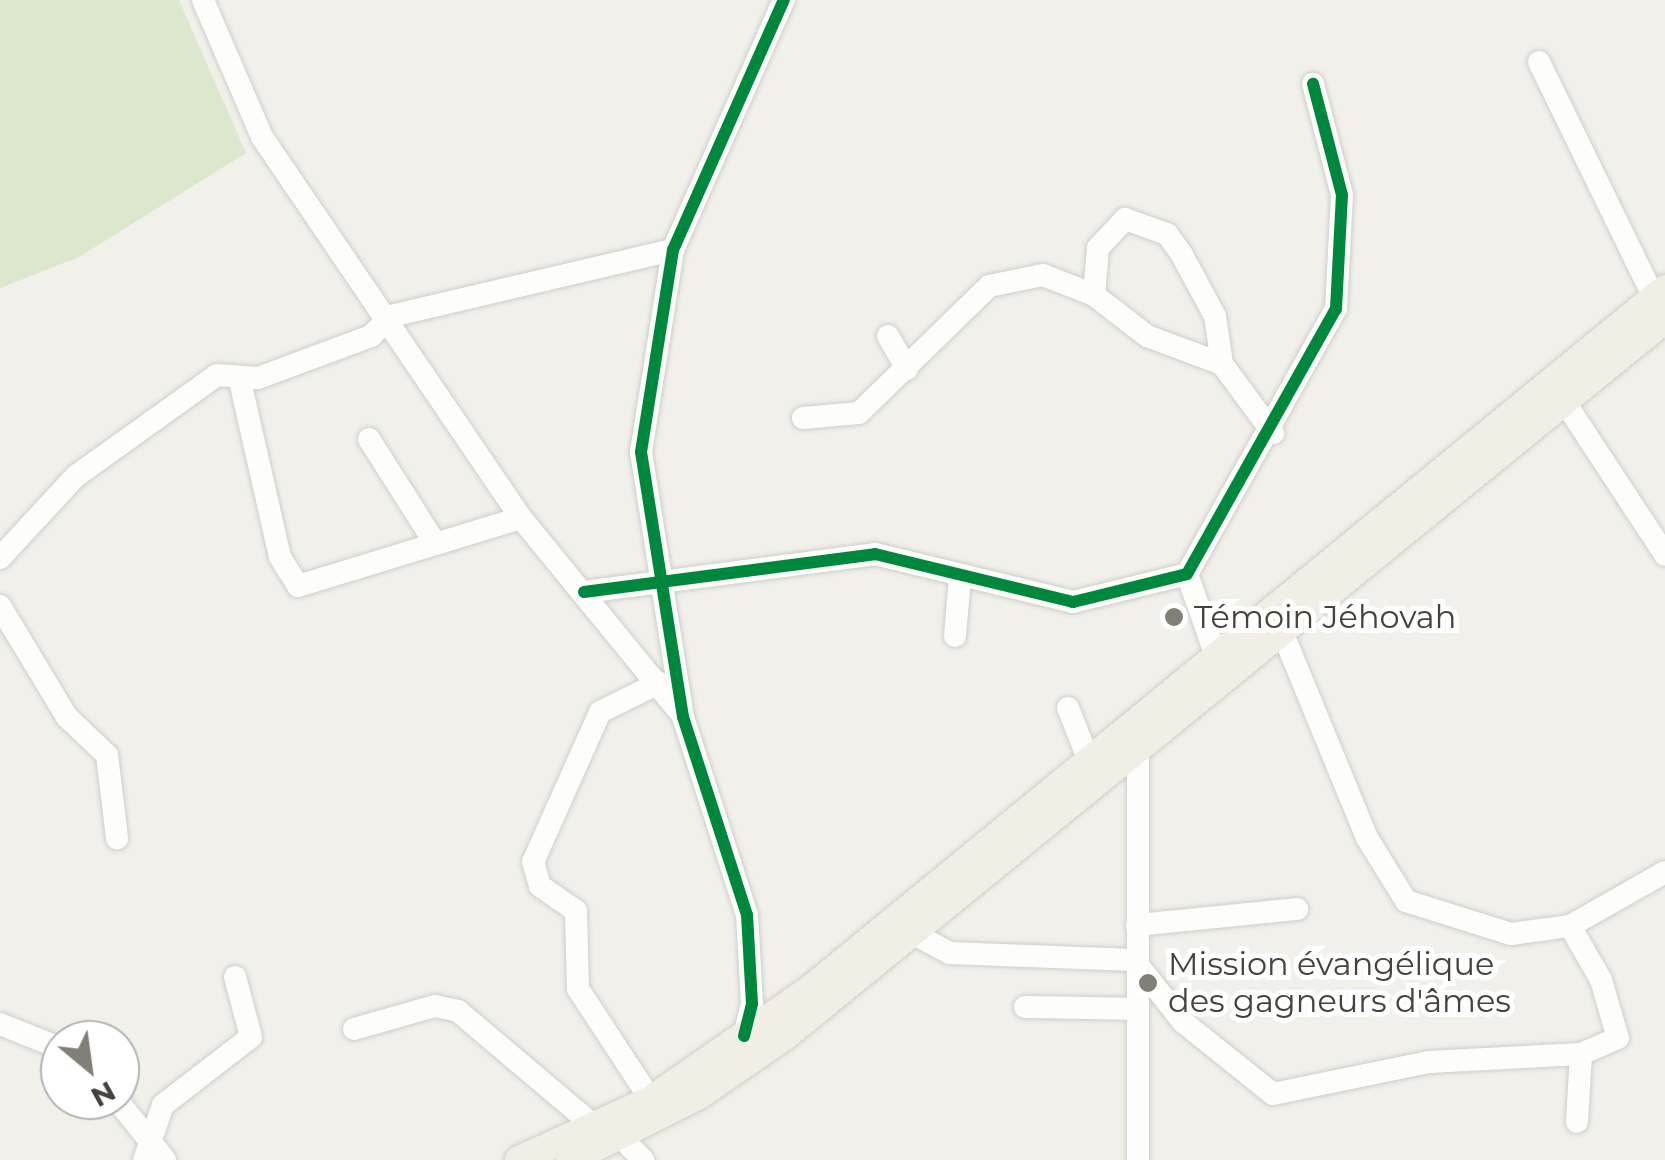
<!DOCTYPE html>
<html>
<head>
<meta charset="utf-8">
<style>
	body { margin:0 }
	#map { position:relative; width:1665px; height:1160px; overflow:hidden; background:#f1f0eb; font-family:Montserrat,sans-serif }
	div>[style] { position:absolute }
	.green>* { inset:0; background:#dbe8ce }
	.roads { filter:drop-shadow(0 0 2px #cfcec9) drop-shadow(0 0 2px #cfcec9) }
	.minor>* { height:22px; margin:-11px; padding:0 11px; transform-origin:11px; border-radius:11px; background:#fdfdfc }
	.major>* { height:28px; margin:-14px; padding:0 14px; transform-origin:14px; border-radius:14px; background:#f0eee5 }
	.cycleway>* { height:12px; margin:-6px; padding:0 6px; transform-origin:6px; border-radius:6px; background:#00873e }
	.dots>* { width:28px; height:28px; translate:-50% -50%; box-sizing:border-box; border:5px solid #fff; border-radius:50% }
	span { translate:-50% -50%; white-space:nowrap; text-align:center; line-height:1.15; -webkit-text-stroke:10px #fff; paint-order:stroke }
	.poi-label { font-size:32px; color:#464239 }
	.left { translate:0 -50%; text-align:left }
	.north { position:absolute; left:40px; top:1020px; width:100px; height:100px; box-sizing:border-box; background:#fff; border:2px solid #b5b3b0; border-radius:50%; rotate:151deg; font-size:28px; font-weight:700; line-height:40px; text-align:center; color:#464239 }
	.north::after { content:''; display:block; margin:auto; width:35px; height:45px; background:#827f77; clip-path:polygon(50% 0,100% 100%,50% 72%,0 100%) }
</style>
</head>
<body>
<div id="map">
	<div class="green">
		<div style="clip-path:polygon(0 0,179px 0,246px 153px,79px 257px,0 288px)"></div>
	</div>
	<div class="roads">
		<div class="minor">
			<div style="left:203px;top:0;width:149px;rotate:66.7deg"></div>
			<div style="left:262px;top:137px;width:461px;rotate:55.8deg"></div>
			<div style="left:521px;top:518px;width:248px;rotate:50.7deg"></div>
			<div style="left:1539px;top:62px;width:263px;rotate:64deg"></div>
			<div style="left:888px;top:336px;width:38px;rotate:60deg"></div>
			<div style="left:1222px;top:364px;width:80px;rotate:-159.5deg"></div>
			<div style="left:1147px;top:336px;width:67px;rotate:-142.3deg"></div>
			<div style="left:1094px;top:295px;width:47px;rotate:-85.1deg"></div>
			<div style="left:1098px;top:248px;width:40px;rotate:-47deg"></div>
			<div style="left:1125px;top:219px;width:45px;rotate:19.7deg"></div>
			<div style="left:1167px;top:234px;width:26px;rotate:54deg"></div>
			<div style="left:1182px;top:255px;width:69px;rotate:61.6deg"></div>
			<div style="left:1215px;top:316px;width:49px;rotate:81.7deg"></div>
			<div style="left:1222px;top:364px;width:86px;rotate:53.5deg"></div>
			<div style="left:240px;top:381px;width:180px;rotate:77.2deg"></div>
			<div style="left:280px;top:557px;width:34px;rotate:58deg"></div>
			<div style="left:298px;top:586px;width:233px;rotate:-17deg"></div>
			<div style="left:1564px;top:401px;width:184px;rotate:56.7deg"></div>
			<div style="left:803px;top:418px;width:56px;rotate:-5.1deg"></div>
			<div style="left:859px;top:413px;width:182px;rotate:-44.3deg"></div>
			<div style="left:989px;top:286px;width:55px;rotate:-11.5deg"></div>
			<div style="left:1043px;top:275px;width:55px;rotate:21.4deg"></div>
			<div style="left:369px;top:439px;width:123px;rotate:57.6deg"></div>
			<div style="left:0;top:558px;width:112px;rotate:-47.2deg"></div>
			<div style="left:76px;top:476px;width:173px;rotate:-35.6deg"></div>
			<div style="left:217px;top:375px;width:41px;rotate:4.2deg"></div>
			<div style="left:258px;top:378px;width:121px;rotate:-20.4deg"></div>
			<div style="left:371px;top:336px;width:28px;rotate:-45deg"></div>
			<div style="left:391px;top:316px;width:290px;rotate:-13.2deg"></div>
			<div style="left:1187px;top:574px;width:84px;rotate:70.5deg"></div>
			<div style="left:584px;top:592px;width:293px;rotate:-7.4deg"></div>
			<div style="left:875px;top:554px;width:204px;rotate:13.6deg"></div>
			<div style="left:1073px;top:602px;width:117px;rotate:-13.8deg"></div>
			<div style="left:1187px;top:574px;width:304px;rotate:-60.7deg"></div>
			<div style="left:1336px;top:309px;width:114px;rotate:-87deg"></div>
			<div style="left:1342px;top:195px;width:115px;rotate:-104.6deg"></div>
			<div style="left:0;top:606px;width:130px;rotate:58.9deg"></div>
			<div style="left:67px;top:717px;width:55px;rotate:43.5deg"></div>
			<div style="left:107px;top:755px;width:84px;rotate:83.1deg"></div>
			<div style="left:1283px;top:634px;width:221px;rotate:67.6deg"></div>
			<div style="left:1367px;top:838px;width:74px;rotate:58.2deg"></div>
			<div style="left:1406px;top:901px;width:110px;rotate:17.4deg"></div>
			<div style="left:1511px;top:934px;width:60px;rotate:-7.7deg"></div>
			<div style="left:1570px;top:926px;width:109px;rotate:-29.6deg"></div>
			<div style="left:955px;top:636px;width:58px;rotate:-85.1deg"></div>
			<div style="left:1068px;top:708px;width:57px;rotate:68.4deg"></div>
			<div style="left:1138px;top:749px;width:411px;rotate:90deg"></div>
			<div style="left:1137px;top:925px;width:161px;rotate:-5.7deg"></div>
			<div style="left:1570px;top:926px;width:62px;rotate:60.1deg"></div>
			<div style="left:1601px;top:980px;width:60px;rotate:73.7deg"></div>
			<div style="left:1618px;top:1038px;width:40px;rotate:156.6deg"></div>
			<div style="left:1581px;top:1054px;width:68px;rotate:93.4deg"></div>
			<div style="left:914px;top:934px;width:40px;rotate:28deg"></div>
			<div style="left:949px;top:953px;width:185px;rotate:2.2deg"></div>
			<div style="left:1134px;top:960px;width:79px;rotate:51.7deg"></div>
			<div style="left:1183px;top:1022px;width:115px;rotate:38.7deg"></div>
			<div style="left:1273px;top:1094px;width:159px;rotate:-11.6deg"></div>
			<div style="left:1429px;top:1062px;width:152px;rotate:-3deg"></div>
			<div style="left:1025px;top:1007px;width:110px;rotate:1deg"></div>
			<div style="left:0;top:1024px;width:65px;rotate:21.8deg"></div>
			<div style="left:354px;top:1029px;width:84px;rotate:-15.9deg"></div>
			<div style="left:435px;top:1006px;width:24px;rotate:12deg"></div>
			<div style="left:458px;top:1011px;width:177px;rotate:40.2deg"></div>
			<div style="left:593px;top:1125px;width:15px;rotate:-8deg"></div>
			<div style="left:744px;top:1036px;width:33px;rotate:-76deg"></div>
			<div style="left:752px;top:1004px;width:89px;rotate:-93.2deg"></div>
			<div style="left:747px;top:915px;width:208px;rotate:-107.9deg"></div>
			<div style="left:683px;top:717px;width:268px;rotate:-99deg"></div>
			<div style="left:641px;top:452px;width:205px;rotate:-81deg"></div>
			<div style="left:673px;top:250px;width:274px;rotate:-66.1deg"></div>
			<div style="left:117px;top:1100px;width:77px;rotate:51.3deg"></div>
			<div style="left:651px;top:1100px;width:133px;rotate:-123.3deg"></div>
			<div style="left:578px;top:989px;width:78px;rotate:-91.5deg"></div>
			<div style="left:576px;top:911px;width:44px;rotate:-145.2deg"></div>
			<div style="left:540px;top:886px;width:25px;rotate:-106deg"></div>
			<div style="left:533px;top:862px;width:164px;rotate:-65.9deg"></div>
			<div style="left:600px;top:712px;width:66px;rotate:-26.2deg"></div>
			<div style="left:621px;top:1137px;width:32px;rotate:46deg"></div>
			<div style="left:144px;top:1160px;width:58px;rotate:-70.9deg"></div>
			<div style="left:163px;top:1105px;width:111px;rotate:-37.7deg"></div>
			<div style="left:251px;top:1037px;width:62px;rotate:-104.9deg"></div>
		</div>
		<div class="major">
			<div style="left:519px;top:1160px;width:145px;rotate:-24.4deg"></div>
			<div style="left:651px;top:1100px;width:196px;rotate:-34.8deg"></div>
			<div style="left:812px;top:988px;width:1103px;rotate:-39.33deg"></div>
			<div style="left:570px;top:1160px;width:144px;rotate:-26.7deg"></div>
			<div style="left:699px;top:1095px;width:106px;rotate:-34.6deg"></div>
			<div style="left:786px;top:1035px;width:1134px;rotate:-39.16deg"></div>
		</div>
	</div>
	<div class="cycleway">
		<div style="left:584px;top:592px;width:293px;rotate:-7.4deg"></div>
		<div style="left:875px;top:554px;width:204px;rotate:13.6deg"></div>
		<div style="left:1073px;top:602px;width:117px;rotate:-13.8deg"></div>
		<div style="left:1187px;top:574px;width:304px;rotate:-60.7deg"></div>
		<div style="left:1336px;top:309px;width:114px;rotate:-87deg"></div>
		<div style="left:1342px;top:195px;width:115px;rotate:-104.6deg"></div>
		<div style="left:744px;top:1036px;width:33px;rotate:-76deg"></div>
		<div style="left:752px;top:1004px;width:89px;rotate:-93.2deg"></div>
		<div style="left:747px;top:915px;width:208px;rotate:-107.9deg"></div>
		<div style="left:683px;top:717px;width:268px;rotate:-99deg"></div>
		<div style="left:641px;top:452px;width:205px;rotate:-81deg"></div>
		<div style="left:673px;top:250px;width:274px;rotate:-66.1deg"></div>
	</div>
	<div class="dots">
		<div style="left:1174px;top:617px;background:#827f77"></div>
		<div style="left:1148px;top:983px;background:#827f77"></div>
	</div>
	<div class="poi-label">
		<span class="left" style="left:1194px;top:617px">Témoin Jéhovah</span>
		<span class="left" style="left:1168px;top:983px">Mission évangélique<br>des gagneurs d'âmes</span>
	</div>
	<div class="north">N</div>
</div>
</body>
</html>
